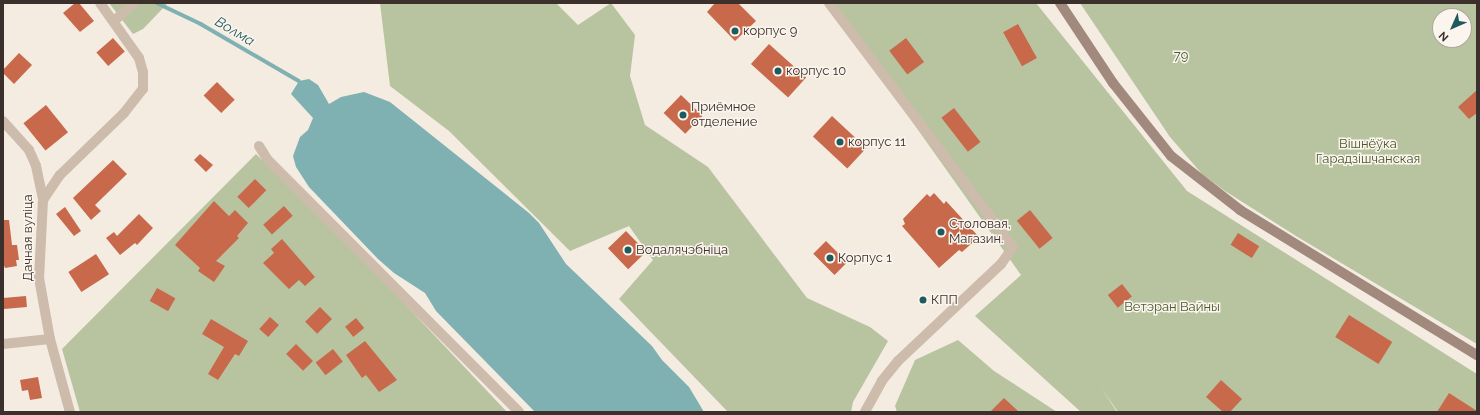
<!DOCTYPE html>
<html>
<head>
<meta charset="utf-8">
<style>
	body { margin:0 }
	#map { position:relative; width:1480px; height:415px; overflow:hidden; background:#f4ebe1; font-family:Raleway,sans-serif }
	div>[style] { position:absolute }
	.green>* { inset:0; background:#b8c4a0 }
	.water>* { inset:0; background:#7fb0b2 }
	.stream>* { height:3.5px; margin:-1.75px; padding:0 1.75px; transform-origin:1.75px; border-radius:1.75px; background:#7fb0b2 }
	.building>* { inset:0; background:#c8694b; transform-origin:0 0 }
	.street>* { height:10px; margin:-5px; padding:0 5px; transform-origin:5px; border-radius:5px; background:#cdbbac }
	.secondary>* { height:10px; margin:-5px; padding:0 5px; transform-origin:5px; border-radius:5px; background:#a18a7d }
	.dots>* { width:11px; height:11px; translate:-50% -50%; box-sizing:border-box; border:2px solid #fbf5ee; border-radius:50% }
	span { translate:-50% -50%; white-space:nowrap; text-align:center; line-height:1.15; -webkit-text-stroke:3px #fbf5ee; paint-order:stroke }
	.poi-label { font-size:13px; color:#3b302b }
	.left { translate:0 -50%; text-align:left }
	.park-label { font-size:13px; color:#4a5a2e }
	.street-label { font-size:13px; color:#3b302b }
	.water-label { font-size:14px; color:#1f5a5e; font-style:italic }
	.frame { position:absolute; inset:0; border:4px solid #3b302b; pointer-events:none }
	.north { position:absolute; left:1432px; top:8px; width:40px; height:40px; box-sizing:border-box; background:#fbf5ee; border:1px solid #aea6a0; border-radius:50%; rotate:225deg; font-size:11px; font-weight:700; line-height:16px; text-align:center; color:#3b302b }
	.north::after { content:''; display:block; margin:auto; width:14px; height:18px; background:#1f5a5e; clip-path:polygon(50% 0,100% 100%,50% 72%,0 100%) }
</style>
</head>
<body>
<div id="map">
	<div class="green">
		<div style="clip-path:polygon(109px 3px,168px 3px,143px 29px,133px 34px)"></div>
		<div style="clip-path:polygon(380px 3px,556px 3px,578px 25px,611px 3px,635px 35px,630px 76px,645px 125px,708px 167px,807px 298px,870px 327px,888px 341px,853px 402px,851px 412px,728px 412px,619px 299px,653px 260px,629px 226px,570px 251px,449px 131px,390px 86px)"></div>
		<div style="clip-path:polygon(828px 3px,1036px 3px,1187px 191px,1477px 374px,1477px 412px,1118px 412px,1102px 389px,1117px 412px,1081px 412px,975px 316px,1021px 275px)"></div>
		<div style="clip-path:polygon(evenodd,1080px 3px,1477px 3px,1477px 344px,1296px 236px,1225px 191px,1202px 174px,1170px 137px,1080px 3px,1440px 16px,1464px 16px,1464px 40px,1440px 40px,1440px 16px)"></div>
		<div style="clip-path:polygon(256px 154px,385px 283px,507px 412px,80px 412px,62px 349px)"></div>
		<div style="clip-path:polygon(958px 340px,994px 371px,1057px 412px,897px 412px,895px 406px,915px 360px)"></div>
	</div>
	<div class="water">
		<div style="clip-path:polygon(309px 79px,318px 85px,329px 104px,341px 97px,364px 92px,390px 102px,529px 213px,539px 223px,566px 264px,652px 346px,662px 360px,689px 387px,704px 412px,535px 412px,436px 311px,425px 293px,394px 273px,378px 259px,309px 187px,296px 167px,293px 156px,300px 137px,308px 130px,313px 118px,291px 94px,299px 81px)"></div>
	</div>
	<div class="stream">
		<div style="left:157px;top:3px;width:49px;rotate:25.5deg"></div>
		<div style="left:201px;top:24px;width:113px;rotate:30.2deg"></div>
	</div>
	<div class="building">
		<div style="clip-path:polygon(75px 3px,79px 3px,94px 21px,80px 32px,63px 13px)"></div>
		<div style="clip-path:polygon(715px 3px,738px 3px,756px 21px,735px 41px,707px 12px)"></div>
		<div style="left:1018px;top:24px;width:39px;height:17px;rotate:61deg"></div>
		<div style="left:113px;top:38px;width:18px;height:22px;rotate:49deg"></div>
		<div style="left:906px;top:38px;width:30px;height:21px;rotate:53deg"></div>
		<div style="left:769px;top:44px;width:50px;height:27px;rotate:42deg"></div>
		<div style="clip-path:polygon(19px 53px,32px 65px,14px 84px,3px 73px,3px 70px)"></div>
		<div style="left:217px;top:82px;width:25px;height:19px;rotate:45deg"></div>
		<div style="clip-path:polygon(1477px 90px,1477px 113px,1469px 119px,1458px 107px)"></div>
		<div style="left:681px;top:95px;width:30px;height:25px;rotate:44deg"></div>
		<div style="left:46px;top:105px;width:35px;height:29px;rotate:51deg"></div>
		<div style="left:954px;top:108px;width:43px;height:16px;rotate:52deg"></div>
		<div style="left:832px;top:116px;width:47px;height:28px;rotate:43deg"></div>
		<div style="clip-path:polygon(200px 154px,213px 165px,206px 172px,194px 160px)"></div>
		<div style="clip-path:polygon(113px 160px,127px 174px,95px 205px,101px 211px,91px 220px,73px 198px)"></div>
		<div style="left:255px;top:179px;width:16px;height:25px;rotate:45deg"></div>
		<div style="clip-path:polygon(934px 193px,944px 204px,946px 201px,979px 237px,962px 252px,959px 250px,939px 268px,902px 226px,905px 224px,903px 219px,927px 194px,930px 197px)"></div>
		<div style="clip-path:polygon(214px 201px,229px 216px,235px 210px,248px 223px,237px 236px,239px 238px,216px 261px,225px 266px,214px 282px,198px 271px,200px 268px,175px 245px)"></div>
		<div style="left:284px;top:206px;width:13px;height:28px;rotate:48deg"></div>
		<div style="clip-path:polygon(65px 207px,81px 231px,74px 236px,56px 214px)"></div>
		<div style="left:1030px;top:210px;width:36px;height:17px;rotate:51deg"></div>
		<div style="clip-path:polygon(139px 214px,153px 228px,137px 245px,135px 243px,120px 255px,106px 238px,114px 232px,117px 236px)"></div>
		<div style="clip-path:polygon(3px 220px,9px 220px,12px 245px,17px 245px,19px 260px,16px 260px,17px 266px,5px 268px,3px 263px)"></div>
		<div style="left:626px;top:231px;width:29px;height:25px;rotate:46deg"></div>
		<div style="left:1238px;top:233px;width:25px;height:14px;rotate:32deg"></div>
		<div style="clip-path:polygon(282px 239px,315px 277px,305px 286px,299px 280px,289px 289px,263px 263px,274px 253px,271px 249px)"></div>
		<div style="left:826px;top:241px;width:30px;height:18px;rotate:45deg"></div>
		<div style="left:96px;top:254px;width:24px;height:33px;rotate:57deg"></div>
		<div style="left:1122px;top:284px;width:16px;height:18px;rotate:52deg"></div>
		<div style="left:157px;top:288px;width:21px;height:15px;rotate:29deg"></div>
		<div style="left:26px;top:296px;width:11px;height:23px;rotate:85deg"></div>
		<div style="left:320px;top:307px;width:17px;height:21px;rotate:45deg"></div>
		<div style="left:1349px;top:315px;width:51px;height:26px;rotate:32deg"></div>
		<div style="left:270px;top:317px;width:12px;height:16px;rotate:42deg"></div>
		<div style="left:356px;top:318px;width:13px;height:14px;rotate:51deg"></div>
		<div style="clip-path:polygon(211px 319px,248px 341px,239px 356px,235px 354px,218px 380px,208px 374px,224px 347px,202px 334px)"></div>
		<div style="clip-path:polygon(365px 341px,397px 380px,379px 392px,366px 375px,362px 378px,346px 355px)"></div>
		<div style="left:296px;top:344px;width:24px;height:14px;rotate:45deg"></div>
		<div style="left:333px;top:349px;width:16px;height:22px;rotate:52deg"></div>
		<div style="clip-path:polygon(38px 377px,42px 398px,30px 400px,28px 390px,22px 391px,20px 380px)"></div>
		<div style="clip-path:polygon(1221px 380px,1242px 399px,1230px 412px,1223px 412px,1206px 397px)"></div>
		<div style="clip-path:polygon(1449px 393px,1477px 411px,1477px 412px,1437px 412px)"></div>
		<div style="clip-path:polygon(1004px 398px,1019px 412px,990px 412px)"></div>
	</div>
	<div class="street">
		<div style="left:829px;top:3px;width:306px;rotate:53deg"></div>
		<div style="left:1013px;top:247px;width:21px;rotate:125deg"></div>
		<div style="left:1001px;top:264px;width:141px;rotate:136.7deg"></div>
		<div style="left:898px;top:361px;width:26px;rotate:129deg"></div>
		<div style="left:882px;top:381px;width:35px;rotate:119deg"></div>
		<div style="left:114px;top:21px;width:27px;rotate:-42deg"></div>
		<div style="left:3px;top:121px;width:39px;rotate:48deg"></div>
		<div style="left:29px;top:150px;width:17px;rotate:66deg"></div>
		<div style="left:36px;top:166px;width:35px;rotate:78deg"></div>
		<div style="left:43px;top:200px;width:78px;rotate:92.9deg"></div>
		<div style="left:39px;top:278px;width:62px;rotate:79.8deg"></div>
		<div style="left:50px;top:339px;width:76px;rotate:74.7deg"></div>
		<div style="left:259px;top:146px;width:15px;rotate:58deg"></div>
		<div style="left:267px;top:159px;width:357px;rotate:45.1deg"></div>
		<div style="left:43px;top:200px;width:30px;rotate:-56deg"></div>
		<div style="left:60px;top:175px;width:89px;rotate:-44.1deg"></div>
		<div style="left:124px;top:113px;width:31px;rotate:-52deg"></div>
		<div style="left:143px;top:89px;width:17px;rotate:-90deg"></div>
		<div style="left:143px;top:72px;width:15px;rotate:-106deg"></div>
		<div style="left:139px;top:58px;width:67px;rotate:-125.3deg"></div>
		<div style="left:3px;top:344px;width:47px;rotate:-6.1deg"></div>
	</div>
	<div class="secondary">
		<div style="left:1060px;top:3px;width:96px;rotate:56.5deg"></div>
		<div style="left:1113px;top:83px;width:93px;rotate:51.5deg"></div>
		<div style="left:1171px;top:156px;width:88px;rotate:38deg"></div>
		<div style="left:1240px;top:210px;width:278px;rotate:31.5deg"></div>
	</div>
	<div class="dots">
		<div style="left:735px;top:31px;background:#1f5a5e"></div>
		<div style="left:778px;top:71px;background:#1f5a5e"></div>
		<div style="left:683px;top:115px;background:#1f5a5e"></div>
		<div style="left:840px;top:142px;background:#1f5a5e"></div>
		<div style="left:941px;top:232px;background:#1f5a5e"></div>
		<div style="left:628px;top:250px;background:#1f5a5e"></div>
		<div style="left:830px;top:258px;background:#1f5a5e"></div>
		<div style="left:923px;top:300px;background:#1f5a5e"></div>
	</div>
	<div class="poi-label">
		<span class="left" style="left:743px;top:31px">корпус 9</span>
		<span class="left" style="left:786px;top:71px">корпус 10</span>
		<span class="left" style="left:691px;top:115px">Приёмное<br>отделение</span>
		<span class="left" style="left:848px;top:142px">корпус 11</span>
		<span class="left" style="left:949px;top:232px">Столовая,<br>Магазин.</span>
		<span class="left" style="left:636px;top:250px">Водалячэбніца</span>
		<span class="left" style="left:838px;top:258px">Корпус 1</span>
		<span class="left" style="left:931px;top:300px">КПП</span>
	</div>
	<div class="park-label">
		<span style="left:1181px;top:56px">79</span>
		<span style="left:1368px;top:152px">Вішнёўка<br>Гарадзішчанская</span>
		<span style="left:1172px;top:307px">Ветэран Вайны</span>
	</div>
	<div class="street-label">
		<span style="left:28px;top:238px;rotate:-90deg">Дачная вуліца</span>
	</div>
	<div class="water-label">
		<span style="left:235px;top:31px;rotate:31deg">Волма</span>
	</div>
	<div class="frame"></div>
	<div class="north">N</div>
</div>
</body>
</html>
